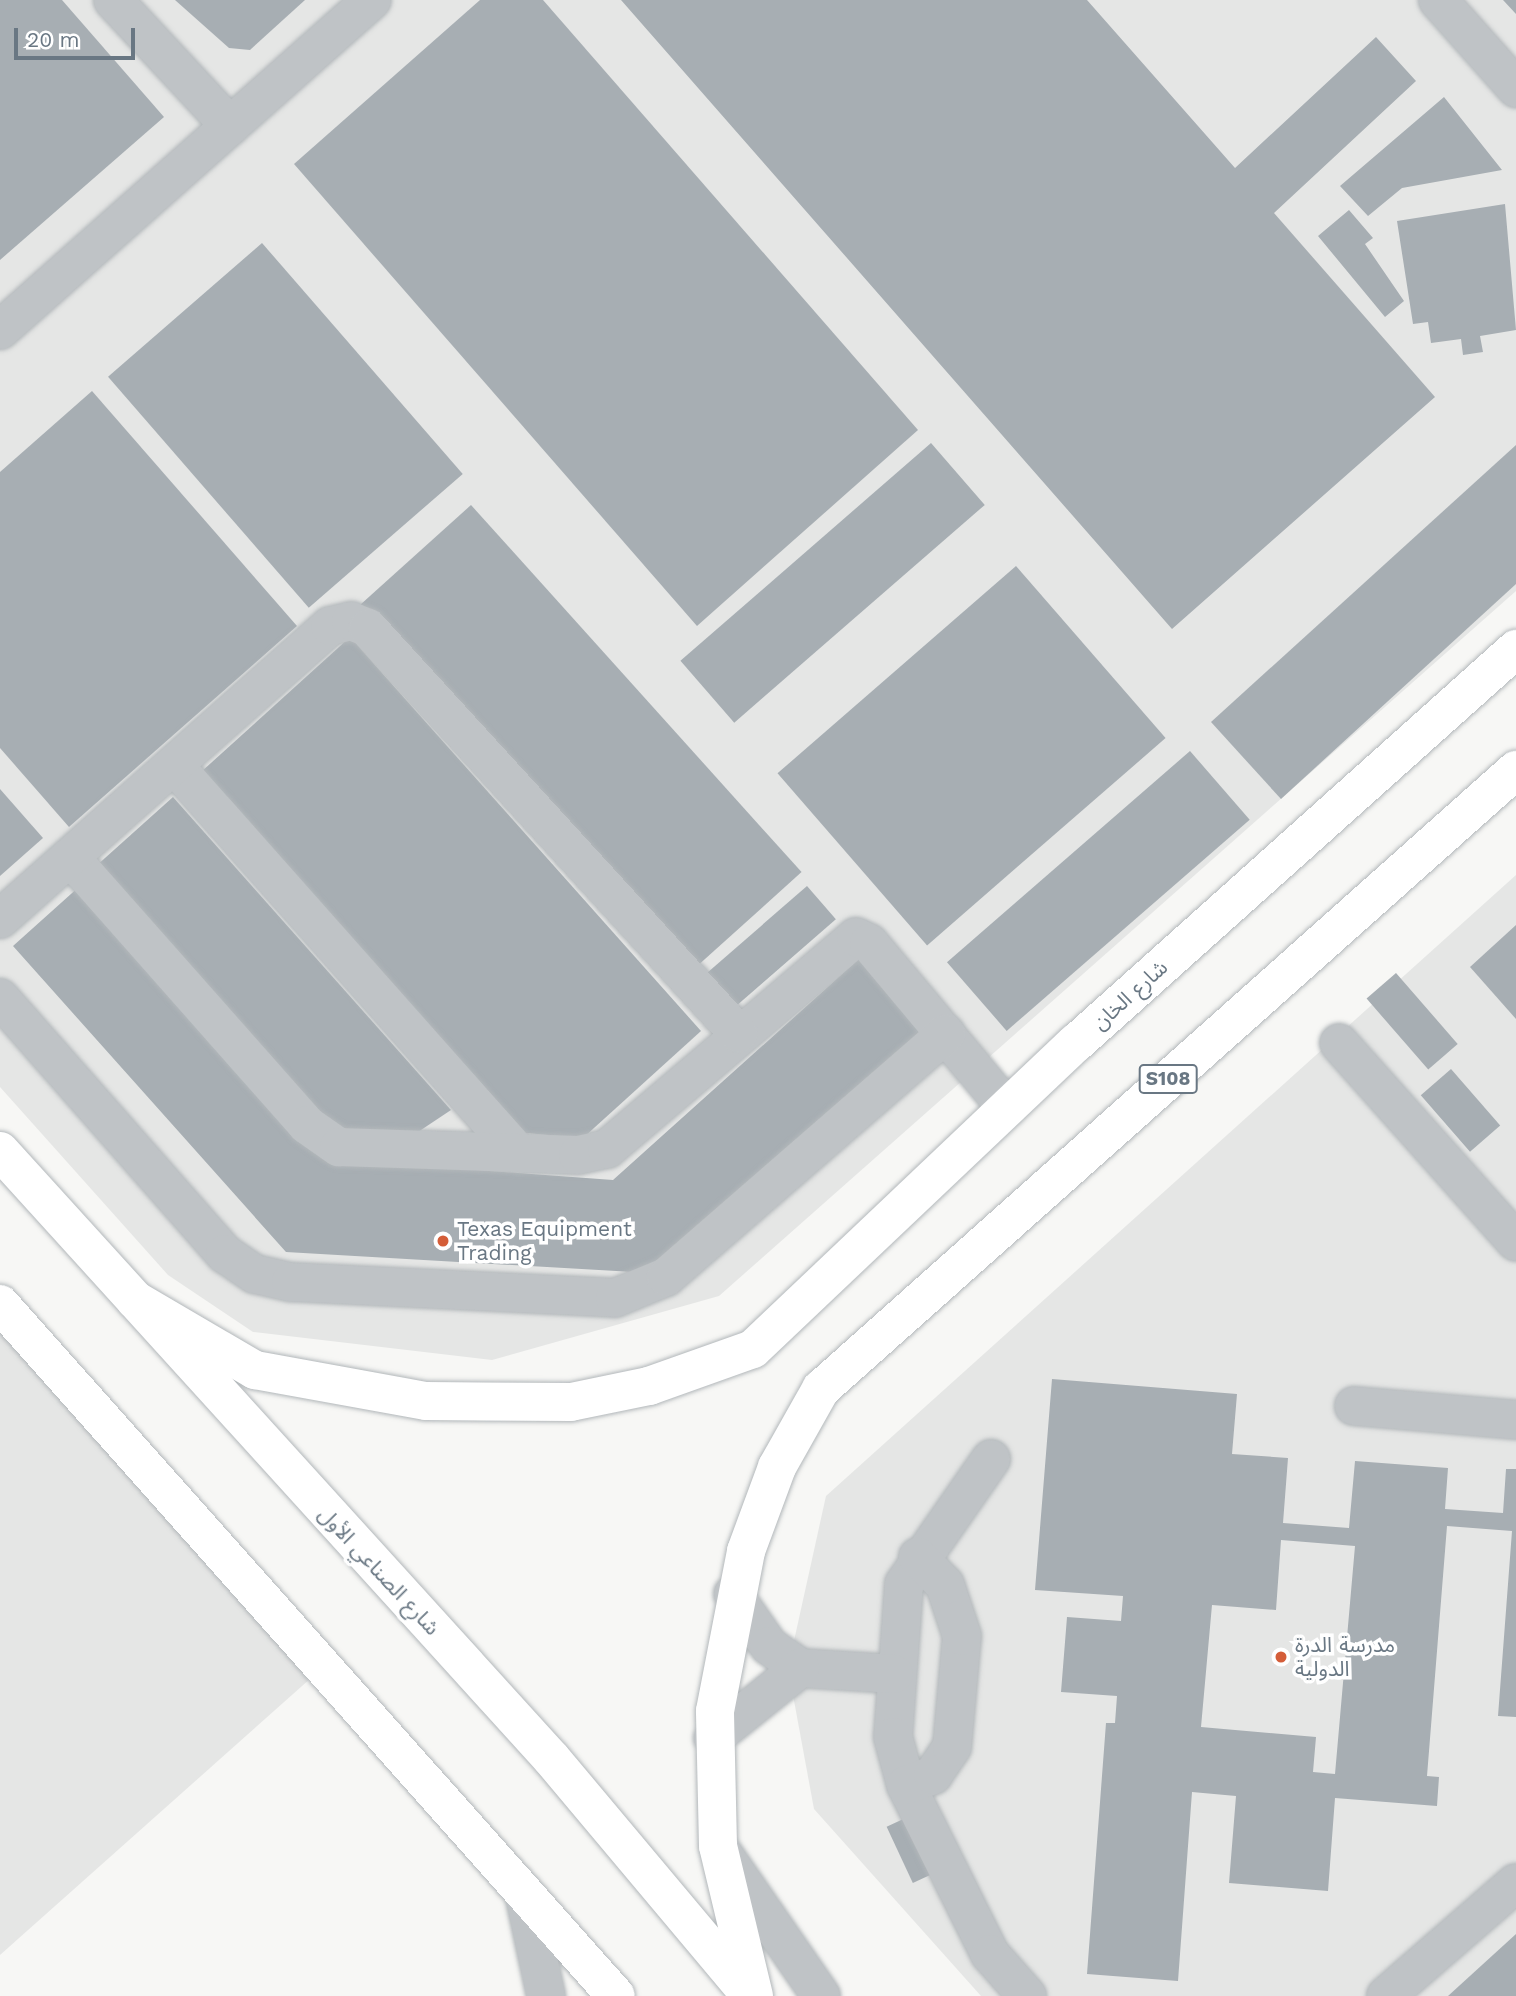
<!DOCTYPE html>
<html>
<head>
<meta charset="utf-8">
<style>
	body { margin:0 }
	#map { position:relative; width:1516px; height:1996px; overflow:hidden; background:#f7f7f5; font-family:"Work Sans","Noto Sans Arabic",sans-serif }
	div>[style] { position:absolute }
	.built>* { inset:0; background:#e5e6e5 }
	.building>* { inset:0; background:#a7aeb3; transform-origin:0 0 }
	.roads { filter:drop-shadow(0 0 2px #b2b7ba) drop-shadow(0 0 2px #b2b7ba) }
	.minor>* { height:38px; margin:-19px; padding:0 19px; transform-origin:19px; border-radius:19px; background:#bfc3c6 }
	.major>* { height:38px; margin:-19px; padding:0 19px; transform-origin:19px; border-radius:19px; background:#fff }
	.dots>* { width:19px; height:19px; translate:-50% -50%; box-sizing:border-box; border:4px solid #fff; border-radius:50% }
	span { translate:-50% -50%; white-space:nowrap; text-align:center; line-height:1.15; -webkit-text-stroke:7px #fff; paint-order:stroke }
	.shield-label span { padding:2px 5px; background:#fff; border:2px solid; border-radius:5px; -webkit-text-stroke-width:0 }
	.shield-label { font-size:19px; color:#697783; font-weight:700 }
	.street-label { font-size:21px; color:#697783 }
	.poi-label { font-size:21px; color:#697783 }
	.left { translate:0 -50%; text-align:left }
	.scale { position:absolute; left:14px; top:28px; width:121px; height:32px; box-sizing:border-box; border:4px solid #697783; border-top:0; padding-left:9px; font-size:21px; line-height:24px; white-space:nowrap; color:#697783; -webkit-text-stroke:5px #fff; paint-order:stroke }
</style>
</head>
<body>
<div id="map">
	<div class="built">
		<div style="clip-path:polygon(0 0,1516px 0,1516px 591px,719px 1296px,492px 1360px,253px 1332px,168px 1275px,0 1087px)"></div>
		<div style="clip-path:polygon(1516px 875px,1516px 1996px,981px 1996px,814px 1809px,788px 1668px,826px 1496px)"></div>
		<div style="clip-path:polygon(0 1299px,329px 1662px,0 1955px)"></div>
	</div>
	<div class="building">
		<div style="clip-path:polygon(0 0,62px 0,164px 117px,0 260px)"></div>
		<div style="clip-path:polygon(175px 0,305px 0,250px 50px,229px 48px)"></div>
		<div style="clip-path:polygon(480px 0,543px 0,918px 430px,697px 626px,294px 164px)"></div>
		<div style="clip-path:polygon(621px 0,1087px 0,1235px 168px,1376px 37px,1416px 81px,1274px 213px,1435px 397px,1172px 629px)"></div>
		<div style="clip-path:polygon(1503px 0,1516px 0,1516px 14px)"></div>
		<div style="clip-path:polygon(1444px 97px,1502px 170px,1402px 188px,1368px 216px,1340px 186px)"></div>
		<div style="clip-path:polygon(1505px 204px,1516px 330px,1480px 336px,1483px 352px,1463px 355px,1461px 339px,1431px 343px,1428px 322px,1413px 324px,1397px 221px)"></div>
		<div style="clip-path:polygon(1349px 210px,1373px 238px,1365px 244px,1404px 301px,1385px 317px,1318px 236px)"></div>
		<div style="left:262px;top:243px;width:306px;height:204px;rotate:49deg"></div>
		<div style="clip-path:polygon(92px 391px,297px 626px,69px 827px,0 748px,0 472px)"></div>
		<div style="left:931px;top:443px;width:82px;height:332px;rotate:49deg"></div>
		<div style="clip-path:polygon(1516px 445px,1516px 584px,1281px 799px,1211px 722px)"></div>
		<div style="left:471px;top:505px;width:494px;height:149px;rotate:48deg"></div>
		<div style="left:1016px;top:566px;width:228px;height:316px;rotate:49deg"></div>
		<div style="clip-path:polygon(350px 637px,701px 1031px,583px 1138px,526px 1133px,201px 772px)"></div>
		<div style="left:1190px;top:751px;width:91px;height:322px;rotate:49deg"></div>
		<div style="clip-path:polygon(0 789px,43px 838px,0 876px)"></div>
		<div style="clip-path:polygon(173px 797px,451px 1110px,415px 1134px,326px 1128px,95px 867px)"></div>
		<div style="clip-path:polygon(81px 885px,326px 1159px,613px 1180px,869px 950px,934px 1026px,651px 1273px,286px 1252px,13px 946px)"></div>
		<div style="left:807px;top:886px;width:44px;height:147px;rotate:49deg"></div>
		<div style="clip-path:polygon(1516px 925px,1516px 1019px,1470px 967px)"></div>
		<div style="left:1396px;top:973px;width:94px;height:39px;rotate:49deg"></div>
		<div style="left:1451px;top:1069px;width:75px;height:40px;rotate:49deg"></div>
		<div style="clip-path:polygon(evenodd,1052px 1379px,1237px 1394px,1232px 1454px,1288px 1458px,1283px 1523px,1349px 1528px,1355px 1461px,1448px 1468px,1445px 1509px,1503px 1513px,1506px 1469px,1516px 1469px,1516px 1717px,1498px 1716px,1512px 1531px,1447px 1526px,1427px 1776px,1439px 1777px,1437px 1806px,1335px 1798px,1328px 1891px,1229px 1883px,1236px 1796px,1192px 1792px,1178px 1981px,1087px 1974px,1106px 1723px,1115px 1723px,1117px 1696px,1061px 1692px,1067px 1617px,1121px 1621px,1123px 1596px,1035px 1590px,1052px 1379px,1281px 1540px,1355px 1546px,1335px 1774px,1313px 1772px,1316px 1737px,1201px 1727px,1212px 1605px,1276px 1610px,1281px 1540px)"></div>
		<div style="left:912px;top:1815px;width:62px;height:28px;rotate:65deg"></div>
		<div style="clip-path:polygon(1516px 1934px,1516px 1996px,1448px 1996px)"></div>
	</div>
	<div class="roads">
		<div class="minor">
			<div style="left:113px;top:0;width:172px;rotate:47.1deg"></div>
			<div style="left:1438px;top:0;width:118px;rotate:48.4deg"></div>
			<div style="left:0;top:330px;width:497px;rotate:-41.6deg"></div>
			<div style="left:174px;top:765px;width:520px;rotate:48.43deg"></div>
			<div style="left:70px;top:857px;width:358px;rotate:48.5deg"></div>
			<div style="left:307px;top:1125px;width:39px;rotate:35deg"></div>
			<div style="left:339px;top:1147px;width:239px;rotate:1.9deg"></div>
			<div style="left:578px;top:1155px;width:30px;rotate:-12deg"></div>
			<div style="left:607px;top:1149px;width:327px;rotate:-40.4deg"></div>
			<div style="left:856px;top:937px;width:14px;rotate:25deg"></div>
			<div style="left:869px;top:943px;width:215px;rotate:50.1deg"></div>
			<div style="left:0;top:919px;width:441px;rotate:-41.6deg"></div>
			<div style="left:330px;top:626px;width:22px;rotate:-13deg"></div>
			<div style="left:351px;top:621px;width:18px;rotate:22deg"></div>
			<div style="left:368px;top:628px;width:549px;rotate:47.59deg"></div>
			<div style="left:0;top:998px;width:341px;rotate:48.7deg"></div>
			<div style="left:225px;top:1254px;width:36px;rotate:34deg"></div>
			<div style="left:255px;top:1274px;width:37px;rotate:13deg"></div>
			<div style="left:291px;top:1282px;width:324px;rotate:2.8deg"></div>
			<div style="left:615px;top:1298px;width:55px;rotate:-22.4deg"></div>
			<div style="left:666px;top:1277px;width:371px;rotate:-41deg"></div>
			<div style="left:1339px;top:1043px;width:266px;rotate:48.3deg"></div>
			<div style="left:1354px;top:1406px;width:163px;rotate:4.9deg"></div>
			<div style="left:991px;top:1459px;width:152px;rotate:124.8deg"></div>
			<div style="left:904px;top:1584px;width:153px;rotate:94.1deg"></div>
			<div style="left:893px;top:1737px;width:50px;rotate:74.8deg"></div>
			<div style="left:906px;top:1785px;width:189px;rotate:63.6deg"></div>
			<div style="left:990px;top:1954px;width:56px;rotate:48.6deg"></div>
			<div style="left:733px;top:1594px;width:63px;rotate:55.3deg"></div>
			<div style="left:769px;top:1646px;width:38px;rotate:35deg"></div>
			<div style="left:800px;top:1668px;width:94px;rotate:3.7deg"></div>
			<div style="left:713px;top:1738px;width:112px;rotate:-38.8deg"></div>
			<div style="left:906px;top:1785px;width:29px;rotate:-20deg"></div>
			<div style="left:933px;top:1775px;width:34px;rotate:-56deg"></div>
			<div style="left:952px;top:1747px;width:111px;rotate:-84.9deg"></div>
			<div style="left:962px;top:1636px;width:54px;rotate:-108.4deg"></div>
			<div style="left:945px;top:1585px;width:39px;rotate:-134deg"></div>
			<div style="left:721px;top:1851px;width:176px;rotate:55.4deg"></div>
			<div style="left:524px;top:1893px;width:105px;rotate:77.9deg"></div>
			<div style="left:1386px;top:1996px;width:172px;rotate:-41deg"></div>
		</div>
		<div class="major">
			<div style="left:0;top:1151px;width:820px;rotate:47.77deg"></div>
			<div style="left:551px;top:1758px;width:302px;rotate:50deg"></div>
			<div style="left:135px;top:1300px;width:139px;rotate:30.3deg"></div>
			<div style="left:255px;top:1370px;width:174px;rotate:10.3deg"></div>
			<div style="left:426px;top:1401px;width:145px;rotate:0.4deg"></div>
			<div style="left:571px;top:1402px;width:80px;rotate:-11.6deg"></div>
			<div style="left:649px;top:1386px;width:110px;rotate:-19.6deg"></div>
			<div style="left:753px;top:1349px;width:445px;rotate:-43.5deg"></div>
			<div style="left:1076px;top:1043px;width:591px;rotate:-41.84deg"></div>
			<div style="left:0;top:1304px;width:926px;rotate:48.33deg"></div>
			<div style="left:754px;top:1996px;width:154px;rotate:-103.5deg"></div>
			<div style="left:718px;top:1846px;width:135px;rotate:-91.3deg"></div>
			<div style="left:715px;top:1711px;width:163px;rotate:-79deg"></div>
			<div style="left:746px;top:1551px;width:90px;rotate:-69.7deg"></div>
			<div style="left:777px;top:1467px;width:90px;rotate:-60.6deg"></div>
			<div style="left:821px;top:1389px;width:931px;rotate:-41.69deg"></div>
		</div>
	</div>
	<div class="dots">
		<div style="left:443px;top:1241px;background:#d45d38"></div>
		<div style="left:1281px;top:1657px;background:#d45d38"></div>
	</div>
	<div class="shield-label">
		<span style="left:1168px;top:1079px">S108</span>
	</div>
	<div class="street-label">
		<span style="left:1130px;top:995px;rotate:-42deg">شارع الخان</span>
		<span style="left:379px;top:1571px;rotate:47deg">شارع الصناعي الأول</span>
	</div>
	<div class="poi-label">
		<span class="left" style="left:457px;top:1241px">Texas Equipment<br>Trading</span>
		<span class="left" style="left:1295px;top:1657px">مدرسة الدرة<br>الدولية</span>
	</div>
	<div class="scale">20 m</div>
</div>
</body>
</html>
